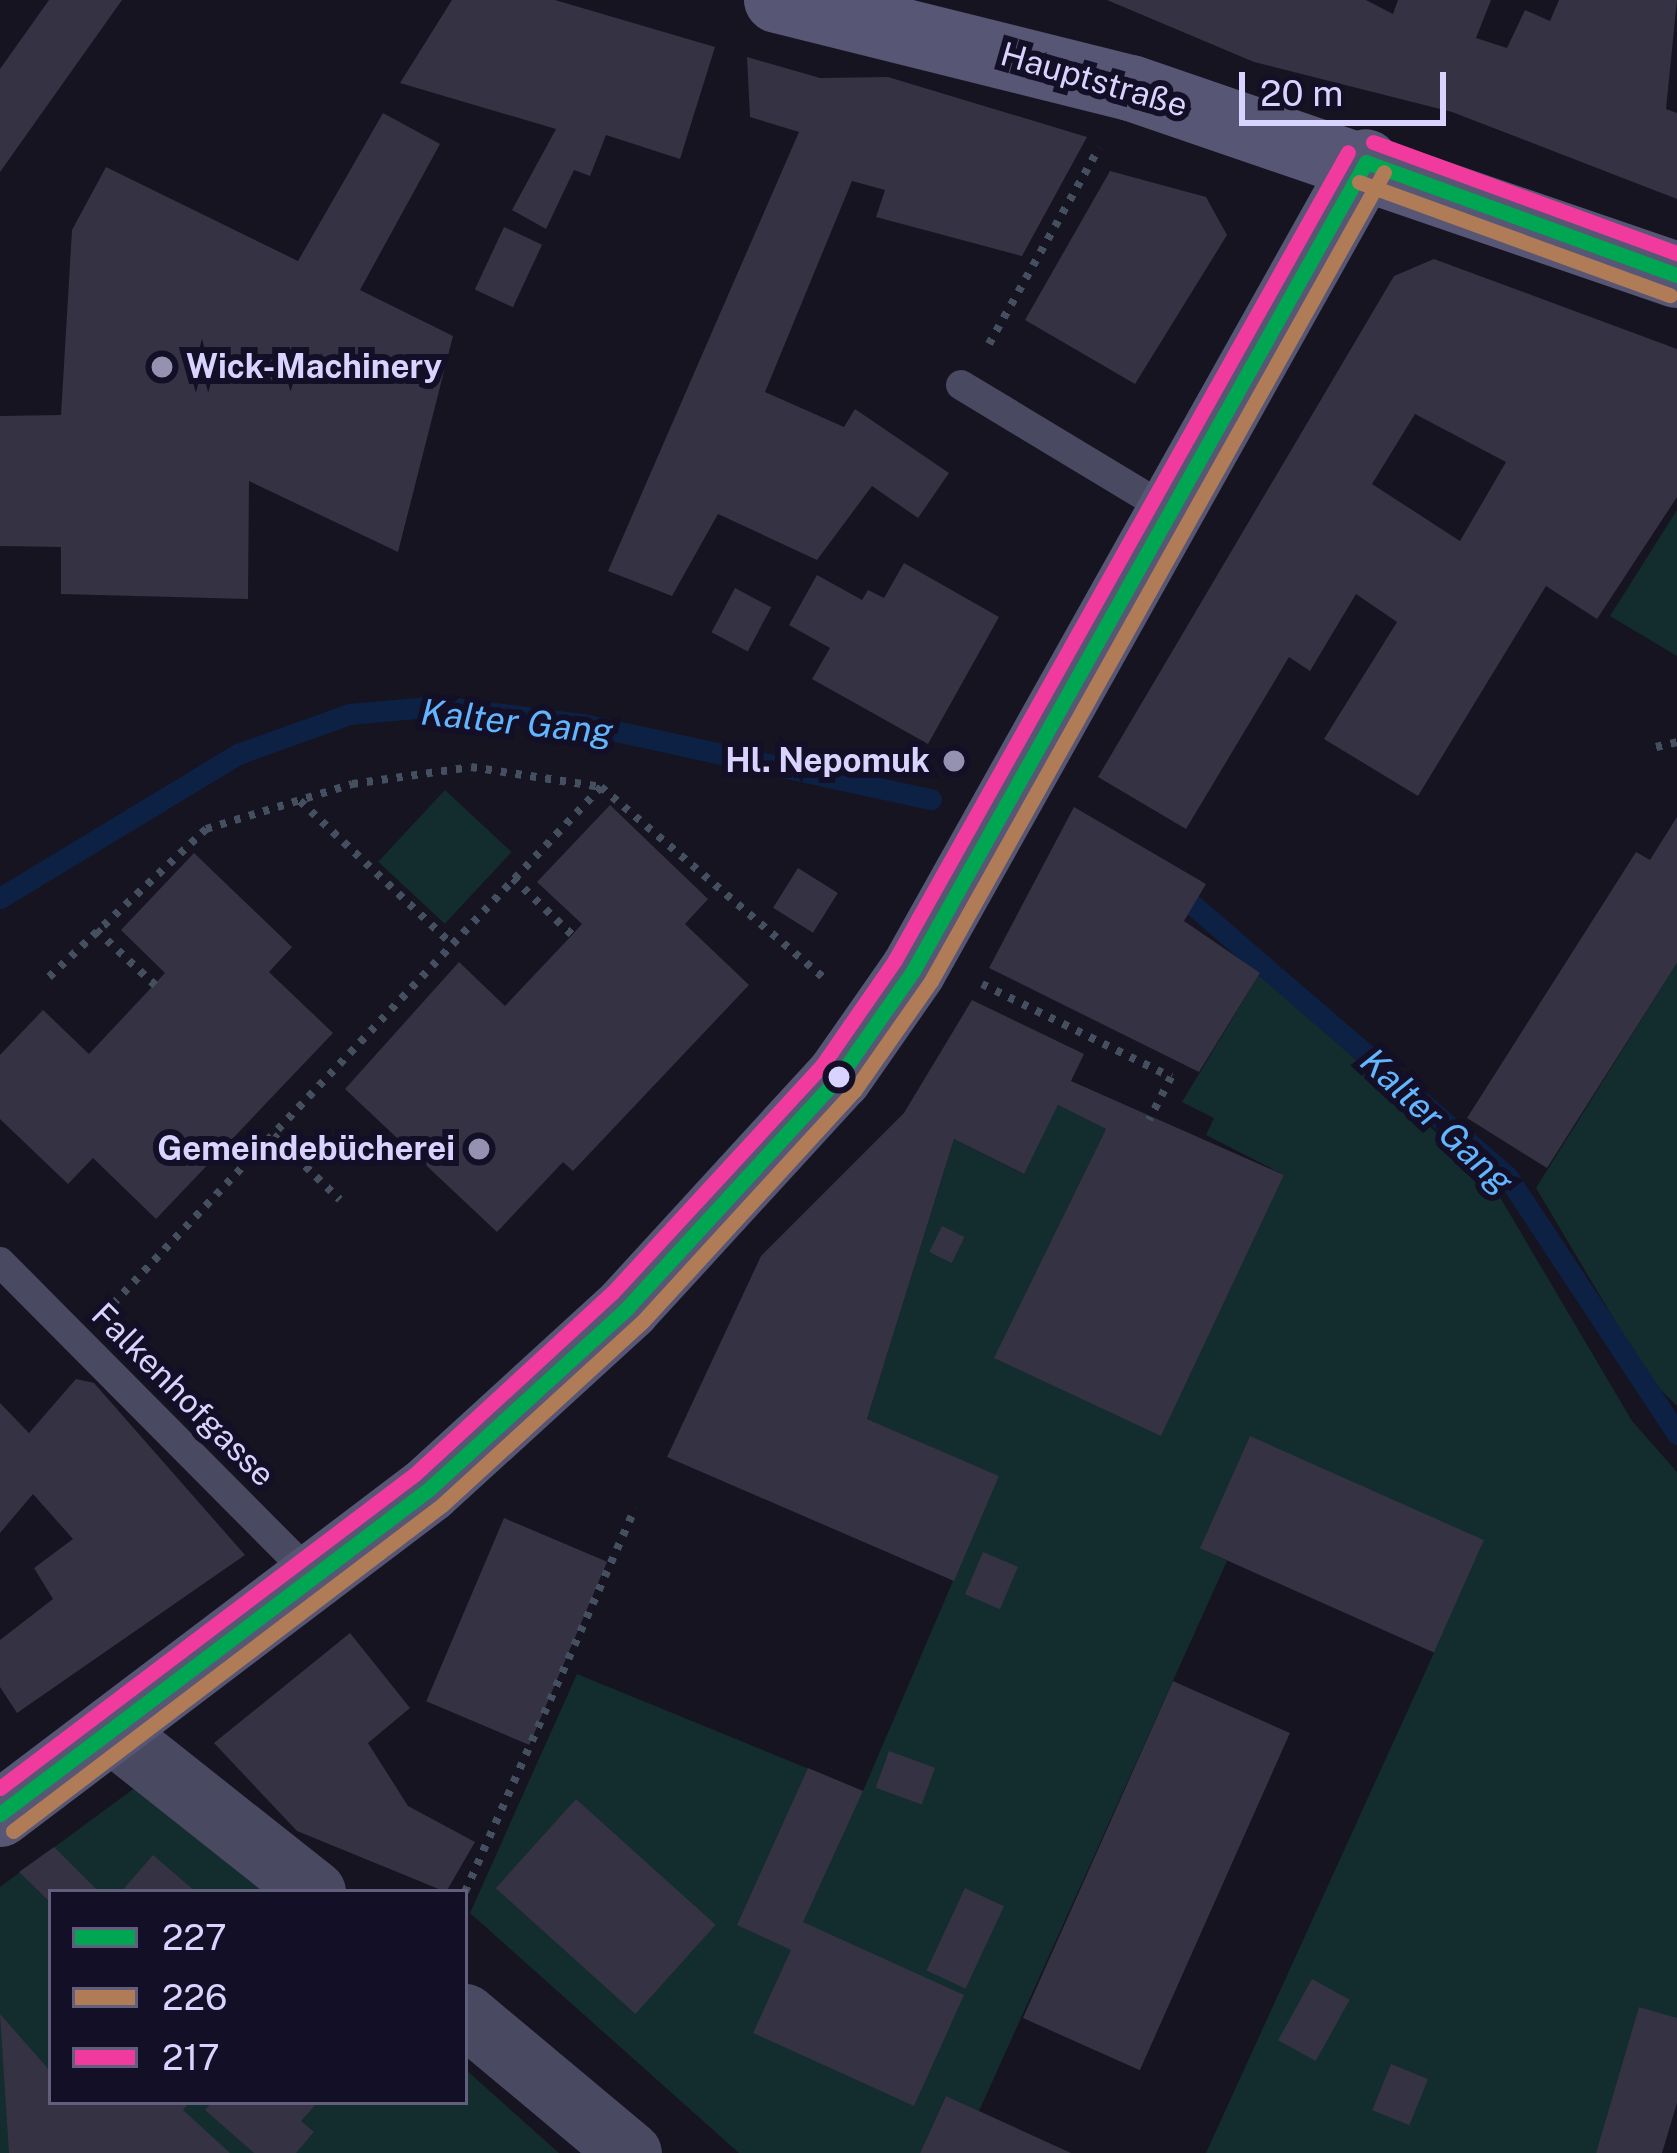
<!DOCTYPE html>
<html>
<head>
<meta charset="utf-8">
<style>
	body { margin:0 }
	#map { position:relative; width:1677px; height:2153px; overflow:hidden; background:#161421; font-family:"Public Sans",sans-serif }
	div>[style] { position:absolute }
	.green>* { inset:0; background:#132c2d; transform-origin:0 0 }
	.stream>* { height:21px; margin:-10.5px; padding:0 10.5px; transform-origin:10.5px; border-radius:10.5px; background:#0d2144 }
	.building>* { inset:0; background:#343243; transform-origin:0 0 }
	.path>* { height:8px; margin-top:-4px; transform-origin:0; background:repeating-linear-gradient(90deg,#44505f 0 6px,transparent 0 15px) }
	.lane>* { height:30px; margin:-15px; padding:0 15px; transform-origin:15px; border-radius:15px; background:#4a4962 }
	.street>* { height:63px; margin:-31.5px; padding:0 31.5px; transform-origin:31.5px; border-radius:31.5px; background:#4a4962 }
	.secondary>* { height:66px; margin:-33px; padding:0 33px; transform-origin:33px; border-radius:33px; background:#575674 }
	.bus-1>* { height:15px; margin:-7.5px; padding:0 7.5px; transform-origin:7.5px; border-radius:7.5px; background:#00a651 }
	.bus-2>* { height:15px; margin:-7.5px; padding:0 7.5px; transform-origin:7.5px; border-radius:7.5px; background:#b07c57 }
	.bus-3>* { height:15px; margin:-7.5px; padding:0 7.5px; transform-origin:7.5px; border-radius:7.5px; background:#f13a9d }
	.dots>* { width:33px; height:33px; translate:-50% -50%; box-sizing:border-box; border:6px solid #130f26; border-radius:50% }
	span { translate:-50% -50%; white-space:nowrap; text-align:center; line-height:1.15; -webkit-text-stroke:12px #130f26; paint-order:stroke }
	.street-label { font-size:33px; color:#d9d4ff }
	.poi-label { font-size:33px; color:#d9d4ff; font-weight:700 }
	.left { translate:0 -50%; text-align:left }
	.right { translate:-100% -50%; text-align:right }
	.water-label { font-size:36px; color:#62b6ff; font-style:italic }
	.legend { position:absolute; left:48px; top:1889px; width:420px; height:216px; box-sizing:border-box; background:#130f26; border:3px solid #625e7d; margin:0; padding:15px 21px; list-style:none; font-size:36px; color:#d9d4ff }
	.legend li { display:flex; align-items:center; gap:24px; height:60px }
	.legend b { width:60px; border:3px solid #625e7d }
	.scale { position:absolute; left:1239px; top:72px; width:207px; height:54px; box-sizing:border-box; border:6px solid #d9d4ff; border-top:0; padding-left:15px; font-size:36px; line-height:42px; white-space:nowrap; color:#d9d4ff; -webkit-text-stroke:9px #130f26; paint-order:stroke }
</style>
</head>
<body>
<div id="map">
	<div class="green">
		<div style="clip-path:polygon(1677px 510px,1677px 656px,1610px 616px)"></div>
		<div style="left:445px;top:790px;width:91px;height:98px;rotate:43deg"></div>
		<div style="clip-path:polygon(1677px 963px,1677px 1406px,1649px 1378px,1536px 1188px)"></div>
		<div style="clip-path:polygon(1260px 973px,1491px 1182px,1632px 1421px,1677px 1472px,1677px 2018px,1596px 2153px,1206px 2153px,1434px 1653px,1250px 1437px,1201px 1548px,1227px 1561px,979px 2111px,946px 2096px,920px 2153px,739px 2153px,470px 1913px,577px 1674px,863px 1791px,998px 1476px,867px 1419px,954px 1139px,1023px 1174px,1058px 1105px,1106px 1129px,995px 1358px,1161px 1435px,1284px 1175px,1206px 1135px,1214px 1118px,1182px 1102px)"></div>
		<div style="clip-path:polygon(143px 1782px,266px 1892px,51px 1892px,51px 2102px,465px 2102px,465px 2069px,559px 2153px,0 2153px,0 1887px)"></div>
	</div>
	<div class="stream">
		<div style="left:0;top:898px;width:278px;rotate:-31.2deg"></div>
		<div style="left:238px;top:754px;width:118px;rotate:-19.8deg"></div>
		<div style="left:349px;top:714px;width:89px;rotate:-5.1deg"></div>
		<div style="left:438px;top:706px;width:146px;rotate:7.1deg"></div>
		<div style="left:583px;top:724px;width:356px;rotate:12.2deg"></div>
		<div style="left:1193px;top:905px;width:415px;rotate:40.8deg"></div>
		<div style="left:1507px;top:1176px;width:309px;rotate:56.6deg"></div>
	</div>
	<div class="building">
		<div style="clip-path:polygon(49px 0,122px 0,0 172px,0 69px)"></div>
		<div style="clip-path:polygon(452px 0,555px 0,715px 47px,680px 159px,606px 135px,590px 176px,574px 170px,546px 229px,512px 210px,556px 129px,400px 83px)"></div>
		<div style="clip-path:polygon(1107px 0,1366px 0,1393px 14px,1398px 0,1491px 0,1476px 38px,1507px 48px,1525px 10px,1550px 21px,1559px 0,1677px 0,1666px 109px,1677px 113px,1677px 199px,1452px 112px,1254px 62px)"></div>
		<div style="clip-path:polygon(747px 57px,820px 78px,888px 77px,1087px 137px,1022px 256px,876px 217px,885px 190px,852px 181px,765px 392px,844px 427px,855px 409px,949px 473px,918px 518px,872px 486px,817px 560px,718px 514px,672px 596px,608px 571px,799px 132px,750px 117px)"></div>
		<div style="clip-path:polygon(383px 113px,440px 144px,360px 290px,453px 336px,398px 552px,249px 481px,248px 599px,61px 594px,61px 547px,0 546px,0 416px,61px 415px,72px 230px,106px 167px,298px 261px)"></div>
		<div style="clip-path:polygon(1110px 171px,1206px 197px,1227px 235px,1135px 384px,1025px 320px)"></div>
		<div style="left:504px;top:227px;width:42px;height:69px;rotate:25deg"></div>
		<div style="clip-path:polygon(evenodd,1434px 259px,1677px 349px,1677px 497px,1597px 619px,1546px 586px,1418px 796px,1324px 739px,1397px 622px,1356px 594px,1310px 671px,1289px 657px,1186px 829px,1098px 777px,1394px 276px,1434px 259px,1415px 414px,1506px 462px,1460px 541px,1372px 484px,1415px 414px)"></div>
		<div style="clip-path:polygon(904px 563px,999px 617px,928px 744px,812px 679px,830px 648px,789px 625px,817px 575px,862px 600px,868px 590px,884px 598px)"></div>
		<div style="left:735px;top:588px;width:41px;height:50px;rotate:28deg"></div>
		<div style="clip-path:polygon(610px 805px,708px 899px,685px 924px,749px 985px,573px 1171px,563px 1162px,497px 1232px,345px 1089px,459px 962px,505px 1006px,572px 935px,582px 924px,537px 882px)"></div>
		<div style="clip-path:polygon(1074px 807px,1206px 884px,1184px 921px,1260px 973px,1199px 1072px,989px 968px)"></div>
		<div style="clip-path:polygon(1677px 817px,1677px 963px,1547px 1168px,1467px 1118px,1636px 852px,1650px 860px)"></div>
		<div style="clip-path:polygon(194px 853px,292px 947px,269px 972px,333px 1033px,156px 1219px,93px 1158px,68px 1184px,0 1119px,0 1055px,43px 1010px,89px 1054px,165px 973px,121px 930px)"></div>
		<div style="left:798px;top:868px;width:47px;height:47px;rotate:32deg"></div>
		<div style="clip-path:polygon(972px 1000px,1084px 1054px,1071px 1081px,1284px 1175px,1161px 1436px,994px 1358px,1106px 1129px,1058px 1105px,1024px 1174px,954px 1139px,867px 1419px,999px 1476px,954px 1581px,667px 1457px,761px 1256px,904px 1113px)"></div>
		<div style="left:942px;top:1226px;width:25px;height:29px;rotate:26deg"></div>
		<div style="clip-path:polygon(76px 1379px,94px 1383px,245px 1555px,17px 1713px,0 1687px,0 1640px,53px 1599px,34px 1568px,73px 1539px,33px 1494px,0 1533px,0 1403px,29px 1433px)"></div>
		<div style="left:1250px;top:1436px;width:256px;height:123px;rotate:24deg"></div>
		<div style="left:504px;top:1518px;width:112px;height:199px;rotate:23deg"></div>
		<div style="left:983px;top:1552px;width:38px;height:46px;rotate:23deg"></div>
		<div style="clip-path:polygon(350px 1633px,410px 1708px,368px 1743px,408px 1806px,475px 1842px,446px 1892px,297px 1831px,214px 1743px)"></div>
		<div style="left:1173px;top:1681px;width:128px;height:369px;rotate:24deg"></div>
		<div style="left:889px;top:1751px;width:49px;height:39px;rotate:20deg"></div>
		<div style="clip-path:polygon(808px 1768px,863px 1791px,803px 1922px,964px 1995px,914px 2106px,753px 2033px,791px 1950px,737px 1925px)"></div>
		<div style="left:576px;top:1799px;width:188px;height:120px;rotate:42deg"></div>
		<div style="clip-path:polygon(54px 1847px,99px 1892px,51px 1892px,51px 1903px,19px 1872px)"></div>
		<div style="clip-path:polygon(153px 1855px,196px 1892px,121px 1892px)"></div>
		<div style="left:965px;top:1888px;width:43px;height:91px;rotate:25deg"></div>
		<div style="left:1312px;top:1979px;width:43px;height:70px;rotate:29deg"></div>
		<div style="clip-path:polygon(1639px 2007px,1677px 2018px,1677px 2103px,1662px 2153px,1596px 2153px)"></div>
		<div style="clip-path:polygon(0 2014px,51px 2072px,51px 2102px,190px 2102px,183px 2110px,230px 2153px,9px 2153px)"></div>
		<div style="left:1391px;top:2064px;width:40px;height:50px;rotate:22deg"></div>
		<div style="clip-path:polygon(946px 2096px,979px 2111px,1071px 2153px,920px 2153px)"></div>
		<div style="clip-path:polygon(212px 2102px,318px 2102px,301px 2121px,314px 2132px,296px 2153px,254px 2153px,205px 2110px)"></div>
	</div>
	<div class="path">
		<div style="left:989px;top:344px;width:225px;rotate:-60.7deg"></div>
		<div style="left:1656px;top:747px;width:22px;rotate:-13deg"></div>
		<div style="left:300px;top:801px;width:209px;rotate:43.3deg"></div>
		<div style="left:513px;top:878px;width:82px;rotate:44deg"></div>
		<div style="left:96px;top:930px;width:81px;rotate:43deg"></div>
		<div style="left:49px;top:977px;width:216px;rotate:-43.3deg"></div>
		<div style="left:206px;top:829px;width:153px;rotate:-17.1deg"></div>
		<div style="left:352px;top:784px;width:120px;rotate:-8.1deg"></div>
		<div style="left:471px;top:767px;width:132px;rotate:8.7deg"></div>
		<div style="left:601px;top:787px;width:295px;rotate:40.6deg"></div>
		<div style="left:982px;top:984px;width:211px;rotate:26.2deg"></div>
		<div style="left:1171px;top:1077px;width:48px;rotate:117.1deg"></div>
		<div style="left:273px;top:1135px;width:93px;rotate:44.1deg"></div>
		<div style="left:113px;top:1304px;width:711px;rotate:-46.65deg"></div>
		<div style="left:465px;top:1892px;width:420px;rotate:-66.1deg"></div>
	</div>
	<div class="lane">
		<div style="left:961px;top:385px;width:242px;rotate:31.1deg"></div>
		<div style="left:0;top:1262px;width:447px;rotate:45.2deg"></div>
	</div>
	<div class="street">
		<div style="left:115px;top:1734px;width:254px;rotate:38.4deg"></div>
		<div style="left:465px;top:2015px;width:215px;rotate:39.9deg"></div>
	</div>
	<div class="secondary">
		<div style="left:777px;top:0;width:365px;rotate:14deg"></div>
		<div style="left:1131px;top:88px;width:577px;rotate:18.91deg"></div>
		<div style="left:0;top:1814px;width:537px;rotate:-37.13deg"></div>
		<div style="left:428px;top:1490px;width:270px;rotate:-42.4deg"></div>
		<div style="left:627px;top:1308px;width:314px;rotate:-47.5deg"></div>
		<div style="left:839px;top:1077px;width:129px;rotate:-55.1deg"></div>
		<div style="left:913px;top:971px;width:927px;rotate:-60.75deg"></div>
	</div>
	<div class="bus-1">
		<div style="left:1366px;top:162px;width:331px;rotate:20deg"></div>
		<div style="left:0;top:1814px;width:537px;rotate:-37.13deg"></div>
		<div style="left:428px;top:1490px;width:270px;rotate:-42.4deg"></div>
		<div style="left:627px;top:1308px;width:314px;rotate:-47.5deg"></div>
		<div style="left:839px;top:1077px;width:129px;rotate:-55.1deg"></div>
		<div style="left:913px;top:971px;width:927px;rotate:-60.75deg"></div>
	</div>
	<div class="bus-2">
		<div style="left:1359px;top:182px;width:331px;rotate:20deg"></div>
		<div style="left:13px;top:1831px;width:539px;rotate:-37.23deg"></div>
		<div style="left:442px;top:1505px;width:271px;rotate:-42.5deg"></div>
		<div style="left:642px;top:1322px;width:314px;rotate:-47.5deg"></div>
		<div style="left:854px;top:1091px;width:134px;rotate:-55deg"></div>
		<div style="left:931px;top:981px;width:927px;rotate:-60.75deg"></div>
	</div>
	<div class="bus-3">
		<div style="left:1373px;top:142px;width:324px;rotate:20.1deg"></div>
		<div style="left:0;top:1788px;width:520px;rotate:-37.11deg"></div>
		<div style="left:415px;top:1474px;width:268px;rotate:-42.6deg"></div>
		<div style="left:612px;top:1293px;width:311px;rotate:-47.3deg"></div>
		<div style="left:823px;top:1064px;width:126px;rotate:-55.3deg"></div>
		<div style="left:895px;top:960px;width:926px;rotate:-60.72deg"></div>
	</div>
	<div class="dots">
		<div style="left:162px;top:367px;background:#9591b1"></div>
		<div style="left:954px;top:761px;background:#9591b1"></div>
		<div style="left:839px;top:1077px;background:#d9d4ff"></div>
		<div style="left:479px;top:1149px;background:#9591b1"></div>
	</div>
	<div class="street-label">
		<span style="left:1094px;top:80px;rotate:16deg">Hauptstraße</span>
		<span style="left:183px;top:1395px;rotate:45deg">Falkenhofgasse</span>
	</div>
	<div class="poi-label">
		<span class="left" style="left:186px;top:367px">Wick-Machinery</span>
		<span class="right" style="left:930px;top:761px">Hl. Nepomuk</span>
		<span class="right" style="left:455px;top:1149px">Gemeindebücherei</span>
	</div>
	<div class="water-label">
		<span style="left:517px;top:722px;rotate:6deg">Kalter Gang</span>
		<span style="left:1437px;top:1121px;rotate:43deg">Kalter Gang</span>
	</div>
	<ul class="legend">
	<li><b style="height:15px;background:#00a651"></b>227</li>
	<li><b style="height:15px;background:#b07c57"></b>226</li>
	<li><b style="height:15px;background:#f13a9d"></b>217</li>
	</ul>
	<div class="scale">20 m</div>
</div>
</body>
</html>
